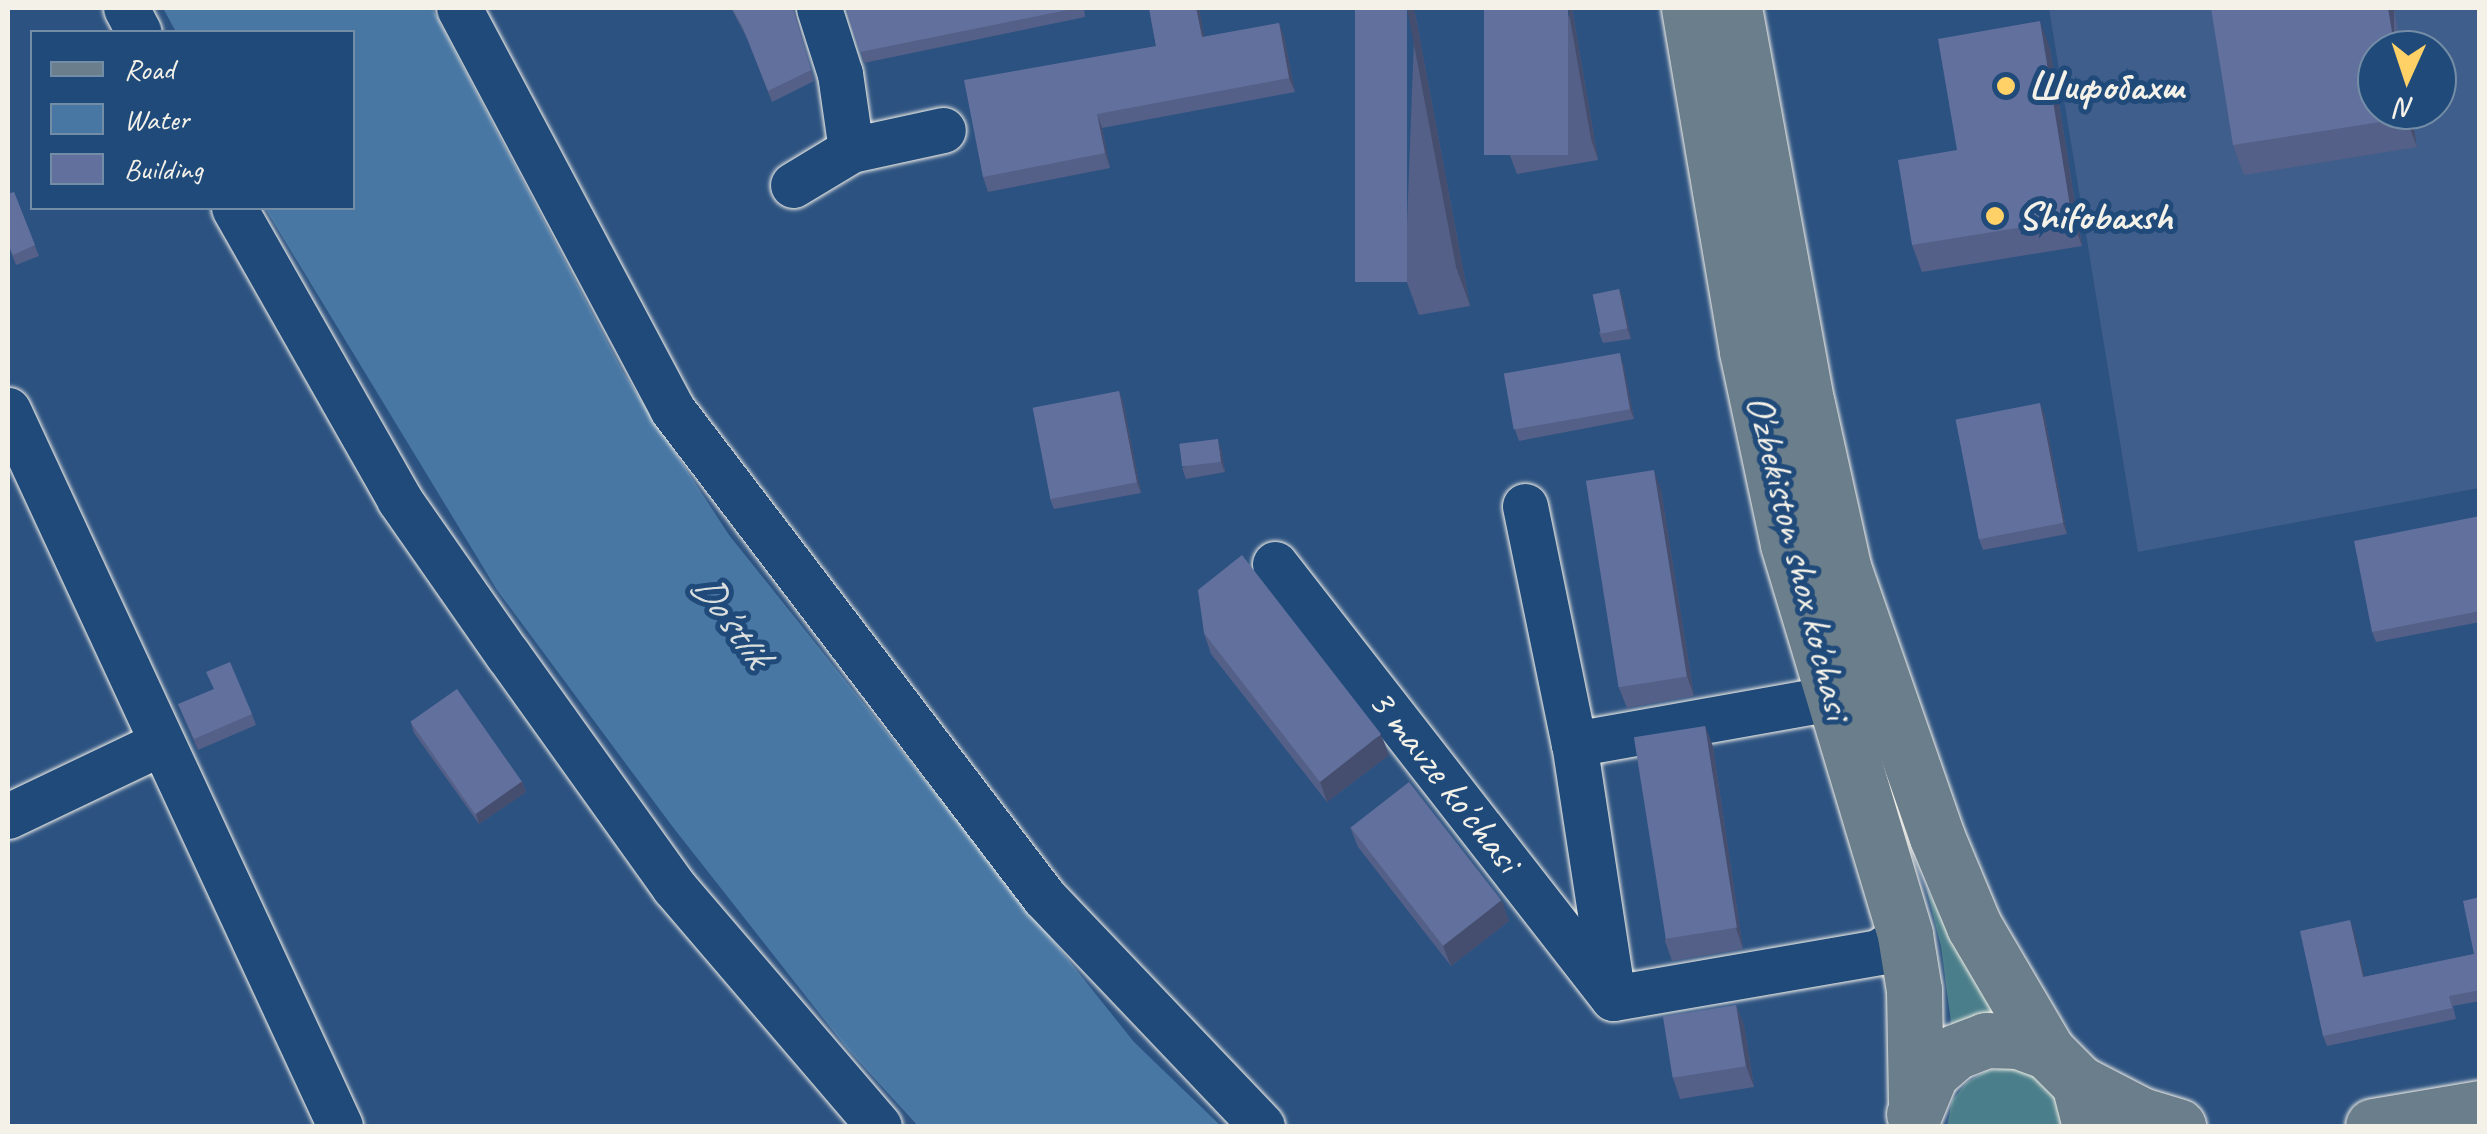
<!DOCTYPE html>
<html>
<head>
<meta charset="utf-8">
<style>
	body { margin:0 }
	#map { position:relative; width:2487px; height:1134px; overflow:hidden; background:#2c5281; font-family:Caveat,sans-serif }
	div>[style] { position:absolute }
	.built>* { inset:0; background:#405e8b }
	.green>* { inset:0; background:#4a7e8a }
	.water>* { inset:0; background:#4877a4 }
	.roads { filter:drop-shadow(0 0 2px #f4f1e8) drop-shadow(0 0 2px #f4f1e8) }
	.minor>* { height:45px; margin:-22.5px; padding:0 22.5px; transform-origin:22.5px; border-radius:22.5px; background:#1f4a7a }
	.major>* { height:55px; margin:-27.5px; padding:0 27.5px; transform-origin:27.5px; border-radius:27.5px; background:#6b7e8b }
	.wall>* { inset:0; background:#546087 }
	.shaded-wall>* { inset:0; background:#454e6e; transform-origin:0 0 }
	.building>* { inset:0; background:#62709d; transform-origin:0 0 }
	.dots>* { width:28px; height:28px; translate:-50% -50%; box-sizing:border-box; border:5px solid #1f4a7a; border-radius:50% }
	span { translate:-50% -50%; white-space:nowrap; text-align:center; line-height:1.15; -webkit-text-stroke:10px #1f4a7a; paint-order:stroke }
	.poi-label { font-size:40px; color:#f4f1e8; font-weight:700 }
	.left { translate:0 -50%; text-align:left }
	.street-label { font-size:40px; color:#f4f1e8 }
	.water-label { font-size:42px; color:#dadfde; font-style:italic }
	.frame { position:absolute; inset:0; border:10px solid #f4f1e8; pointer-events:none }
	.legend { position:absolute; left:30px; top:30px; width:325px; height:180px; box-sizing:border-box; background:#1f4a7a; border:2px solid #748da6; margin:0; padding:12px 18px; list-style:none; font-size:30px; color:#f4f1e8 }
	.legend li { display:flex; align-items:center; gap:20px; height:50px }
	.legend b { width:50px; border:2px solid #748da6 }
	.north { position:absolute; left:2357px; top:30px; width:100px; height:100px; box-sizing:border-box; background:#1f4a7a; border:2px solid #748da6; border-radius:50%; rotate:183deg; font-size:28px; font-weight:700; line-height:40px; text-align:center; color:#f4f1e8 }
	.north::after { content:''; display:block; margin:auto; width:35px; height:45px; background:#ffd166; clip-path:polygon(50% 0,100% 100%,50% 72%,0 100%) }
</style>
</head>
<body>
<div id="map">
	<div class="built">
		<div style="clip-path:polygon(evenodd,2049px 8px,2479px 8px,2479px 488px,2138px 552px,2049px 8px,2377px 50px,2437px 50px,2437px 110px,2377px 110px,2377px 50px)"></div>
	</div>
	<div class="green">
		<div style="clip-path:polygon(1926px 887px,1948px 932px,2002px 1020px,1952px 1030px,1941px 946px)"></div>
		<div style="clip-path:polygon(2009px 1067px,2032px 1073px,2051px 1087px,2066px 1126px,1947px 1126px,1952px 1101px,1966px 1083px,1986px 1071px)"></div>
	</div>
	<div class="water">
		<div style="clip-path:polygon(163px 8px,432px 8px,623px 372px,729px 535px,1134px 1042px,1221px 1126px,918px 1126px,845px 1046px,672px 826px,497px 590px,265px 208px,352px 208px,352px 32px,176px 32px)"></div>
	</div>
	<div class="roads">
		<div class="minor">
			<div style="left:126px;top:8px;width:27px;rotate:62deg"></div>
			<div style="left:459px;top:8px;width:454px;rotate:62deg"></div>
			<div style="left:672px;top:409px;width:614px;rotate:52.68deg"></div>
			<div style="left:1044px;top:897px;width:316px;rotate:46.4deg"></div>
			<div style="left:851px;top:150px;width:94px;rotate:-12.3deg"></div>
			<div style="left:793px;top:185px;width:68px;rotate:-31.1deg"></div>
			<div style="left:851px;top:150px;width:77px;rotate:-98.2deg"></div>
			<div style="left:840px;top:74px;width:69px;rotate:-107.7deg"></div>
			<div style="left:234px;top:208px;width:335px;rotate:60.4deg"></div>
			<div style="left:399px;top:499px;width:190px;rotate:55.1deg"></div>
			<div style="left:508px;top:655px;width:285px;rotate:54.4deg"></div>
			<div style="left:674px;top:887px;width:315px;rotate:49.4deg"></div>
			<div style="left:8px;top:410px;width:789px;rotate:65.12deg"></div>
			<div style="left:1525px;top:506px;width:243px;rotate:78.4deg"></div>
			<div style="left:1275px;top:564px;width:550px;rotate:52.09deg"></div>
			<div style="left:8px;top:816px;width:170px;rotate:-25.5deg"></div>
			<div style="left:1612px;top:991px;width:250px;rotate:-98.7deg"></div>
			<div style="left:1574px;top:744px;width:263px;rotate:-10.1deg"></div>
			<div style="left:1613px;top:998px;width:269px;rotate:-9.8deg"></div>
			<div style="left:1878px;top:952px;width:32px;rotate:-32deg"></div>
		</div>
		<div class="major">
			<div style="left:1689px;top:8px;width:348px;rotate:80.4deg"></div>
			<div style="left:1747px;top:351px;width:197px;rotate:78deg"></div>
			<div style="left:1788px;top:544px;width:408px;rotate:73.3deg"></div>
			<div style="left:1905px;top:935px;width:56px;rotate:80.7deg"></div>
			<div style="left:1914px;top:990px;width:111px;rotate:89deg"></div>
			<div style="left:1734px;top:8px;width:403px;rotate:79.6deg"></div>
			<div style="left:1807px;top:404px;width:167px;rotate:77.5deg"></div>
			<div style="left:1843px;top:567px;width:286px;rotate:70.8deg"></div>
			<div style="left:1937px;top:837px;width:96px;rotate:67.4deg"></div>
			<div style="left:1974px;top:926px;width:146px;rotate:59.6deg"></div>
			<div style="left:2079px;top:1083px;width:70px;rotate:27.3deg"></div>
			<div style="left:2141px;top:1115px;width:39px;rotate:17deg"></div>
			<div style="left:1914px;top:1114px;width:44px;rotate:-67.5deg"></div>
			<div style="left:1931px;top:1073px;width:32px;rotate:-41deg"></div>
			<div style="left:1955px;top:1052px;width:33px;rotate:-21deg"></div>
			<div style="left:1986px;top:1040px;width:32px;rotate:2deg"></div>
			<div style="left:2018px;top:1041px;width:32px;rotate:20deg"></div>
			<div style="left:2048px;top:1052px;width:44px;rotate:45deg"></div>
			<div style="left:2079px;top:1083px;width:44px;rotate:75.7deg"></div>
			<div style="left:2373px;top:1126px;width:109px;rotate:-9.5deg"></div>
		</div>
	</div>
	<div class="wall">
		<div style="clip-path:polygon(731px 8px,794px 8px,814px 81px,772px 102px,747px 38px)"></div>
		<div style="clip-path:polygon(846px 8px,1084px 8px,1085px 17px,864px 63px)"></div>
		<div style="clip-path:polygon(1149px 8px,1199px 8px,1204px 37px,1279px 23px,1284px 37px,1295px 92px,1102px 128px,1110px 168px,988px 192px,983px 177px,1156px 46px)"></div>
		<div style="clip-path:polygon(1572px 8px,1598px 160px,1517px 174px,1509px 153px)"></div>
		<div style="clip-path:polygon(2394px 8px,2401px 50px,2377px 50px,2377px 110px,2411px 110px,2417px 147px,2244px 175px,2233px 145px)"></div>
		<div style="clip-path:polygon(1415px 13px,1470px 306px,1419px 315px,1405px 277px)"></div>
		<div style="clip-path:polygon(2050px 48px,2082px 246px,1922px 272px,1912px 245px,1957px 150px)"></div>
		<div style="clip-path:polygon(14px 192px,39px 256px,16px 265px,9px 247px,8px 248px,8px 194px)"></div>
		<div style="clip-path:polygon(1619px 289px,1623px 300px,1631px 339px,1603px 343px,1599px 333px)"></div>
		<div style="clip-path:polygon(1623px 363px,1634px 419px,1519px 441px,1515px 430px)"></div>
		<div style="clip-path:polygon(1119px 391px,1123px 402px,1141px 493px,1054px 509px,1050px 499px)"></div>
		<div style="clip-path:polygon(2044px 413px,2067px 534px,1983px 550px,1979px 539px)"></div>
		<div style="clip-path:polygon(1221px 449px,1225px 472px,1186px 479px,1182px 468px)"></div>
		<div style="clip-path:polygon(1661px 490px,1694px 696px,1627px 708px,1619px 688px)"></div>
		<div style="clip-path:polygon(2480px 516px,2480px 622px,2376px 642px,2372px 632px)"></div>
		<div style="clip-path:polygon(1204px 633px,1389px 755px,1327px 802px,1211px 654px)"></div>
		<div style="clip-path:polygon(178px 704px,252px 714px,256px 725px,198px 750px)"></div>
		<div style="clip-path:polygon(411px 723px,522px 781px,526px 792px,479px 824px,414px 733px)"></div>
		<div style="clip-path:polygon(1705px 726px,1713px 747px,1743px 949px,1672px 961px,1665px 941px)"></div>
		<div style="clip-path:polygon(1350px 827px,1509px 921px,1451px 966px,1358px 847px)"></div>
		<div style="clip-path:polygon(2480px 897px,2480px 1001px,2453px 1006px,2456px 1019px,2327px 1046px,2323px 1036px,2350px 920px,2364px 977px,2474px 954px)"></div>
		<div style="clip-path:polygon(1736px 1005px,1744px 1025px,1754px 1087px,1680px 1099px,1673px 1078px)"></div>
	</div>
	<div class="shaded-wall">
		<div style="clip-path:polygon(1196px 8px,1199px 8px,1207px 51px,1202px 37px)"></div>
		<div style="clip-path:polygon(1407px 8px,1413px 8px,1415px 13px,1470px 306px,1456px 267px)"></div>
		<div style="clip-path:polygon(1568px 8px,1572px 8px,1598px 160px,1591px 139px)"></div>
		<div style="left:2388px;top:8px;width:6px;height:43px"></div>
		<div style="clip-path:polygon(2040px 21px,2050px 48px,2082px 246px,2072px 219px)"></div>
		<div style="clip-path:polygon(1279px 23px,1284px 37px,1295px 92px,1289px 78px)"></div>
		<div style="clip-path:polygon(2405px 110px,2411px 110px,2417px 147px,2406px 118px)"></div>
		<div style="clip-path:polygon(1097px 114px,1102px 128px,1110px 168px,1105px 153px)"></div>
		<div style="clip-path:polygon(1619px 289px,1623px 300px,1631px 339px,1627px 328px)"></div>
		<div style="clip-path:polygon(1620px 353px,1623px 363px,1634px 419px,1630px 409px)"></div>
		<div style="clip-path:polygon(1119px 391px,1123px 402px,1141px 493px,1137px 482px)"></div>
		<div style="clip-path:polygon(2040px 403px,2044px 413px,2067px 534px,2063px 523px)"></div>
		<div style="clip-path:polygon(1218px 439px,1221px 449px,1225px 472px,1221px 462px)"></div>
		<div style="clip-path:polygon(1654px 470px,1661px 490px,1694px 696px,1687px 676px)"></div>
		<div style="clip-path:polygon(1705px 726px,1713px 747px,1743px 949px,1736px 928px)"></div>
		<div style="clip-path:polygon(1381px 734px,1389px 755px,1327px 802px,1320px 782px)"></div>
		<div style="clip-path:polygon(522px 781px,526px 792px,479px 824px,476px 814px)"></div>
		<div style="clip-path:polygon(1502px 900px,1509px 921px,1451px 966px,1443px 946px)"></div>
		<div style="clip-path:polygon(2350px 920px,2354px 931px,2367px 988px,2363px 977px)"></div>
		<div style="clip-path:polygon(1736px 1005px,1744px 1025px,1754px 1087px,1746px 1066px)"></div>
	</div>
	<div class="building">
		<div style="clip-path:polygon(732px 8px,793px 8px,811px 70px,768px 91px,743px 28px)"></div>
		<div style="clip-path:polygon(846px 8px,1077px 8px,860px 52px)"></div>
		<div style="clip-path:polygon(1149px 8px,1196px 8px,1202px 37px,1279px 23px,1289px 78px,1097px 114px,1105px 153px,983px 177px,964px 80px,1156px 46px)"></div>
		<div style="left:1355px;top:8px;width:52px;height:274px"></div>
		<div style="left:1484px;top:8px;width:84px;height:147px"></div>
		<div style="clip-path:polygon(2211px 8px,2388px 8px,2395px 50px,2377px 50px,2377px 110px,2405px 110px,2406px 118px,2233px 145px)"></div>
		<div style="clip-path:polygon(2040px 21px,2072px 219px,1912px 245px,1898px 160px,1957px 150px,1938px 39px)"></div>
		<div style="clip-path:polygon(14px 192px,35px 245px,13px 255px,8px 243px,8px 194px)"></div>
		<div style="left:1619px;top:289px;width:40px;height:27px;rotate:78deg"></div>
		<div style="left:1620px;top:353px;width:57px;height:118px;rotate:80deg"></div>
		<div style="left:1119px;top:391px;width:93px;height:88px;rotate:79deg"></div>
		<div style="left:2040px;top:403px;width:122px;height:86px;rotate:79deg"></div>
		<div style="left:1218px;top:439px;width:23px;height:39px;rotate:83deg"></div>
		<div style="left:1654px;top:470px;width:209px;height:69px;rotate:81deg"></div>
		<div style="clip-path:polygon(2480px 516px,2480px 611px,2372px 632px,2354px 541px)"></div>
		<div style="clip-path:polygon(1242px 555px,1381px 734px,1320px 782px,1204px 633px,1198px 590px)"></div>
		<div style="clip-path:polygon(230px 662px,252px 714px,194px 739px,178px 704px,214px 689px,206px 672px)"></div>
		<div style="left:457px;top:689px;width:113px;height:57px;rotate:55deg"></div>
		<div style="left:1705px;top:726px;width:204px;height:72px;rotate:81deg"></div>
		<div style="left:1409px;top:782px;width:150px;height:74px;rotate:52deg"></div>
		<div style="clip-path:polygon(2480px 897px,2480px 990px,2449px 996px,2452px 1008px,2323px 1036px,2300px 931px,2350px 920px,2363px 977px,2474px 954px,2463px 901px)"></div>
		<div style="left:1736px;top:1005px;width:62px;height:74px;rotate:81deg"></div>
	</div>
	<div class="dots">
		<div style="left:2006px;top:86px;background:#ffd166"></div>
		<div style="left:1995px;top:216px;background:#ffd166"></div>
	</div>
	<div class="poi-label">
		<span class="left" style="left:2028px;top:86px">Шифобахш</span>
		<span class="left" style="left:2018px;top:216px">Shifobaxsh</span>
	</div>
	<div class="street-label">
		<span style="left:1799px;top:557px;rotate:76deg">O'zbekiston shox ko'chasi</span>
		<span style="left:1445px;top:780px;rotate:52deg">3 mavze ko'chasi</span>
	</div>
	<div class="water-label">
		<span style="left:731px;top:620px;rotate:54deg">Do'stlik</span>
	</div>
	<div class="frame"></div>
	<ul class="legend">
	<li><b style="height:12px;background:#6b7e8b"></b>Road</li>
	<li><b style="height:28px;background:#4877a4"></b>Water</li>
	<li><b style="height:28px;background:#62709d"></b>Building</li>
	</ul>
	<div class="north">N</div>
</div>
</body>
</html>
